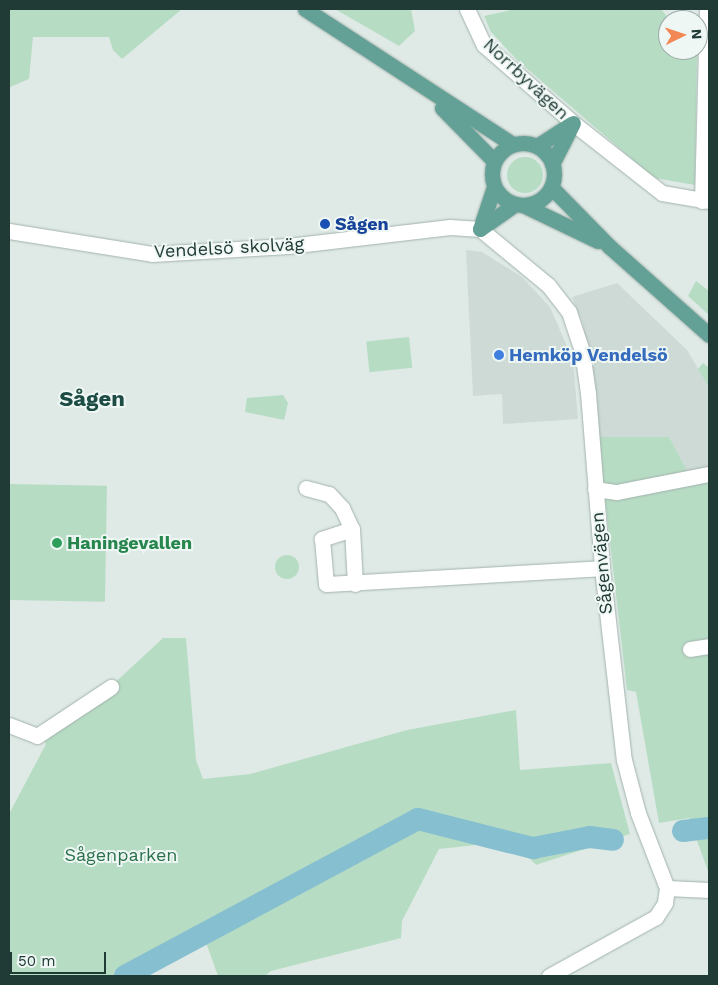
<!DOCTYPE html>
<html>
<head>
<meta charset="utf-8">
<style>
	body { margin:0 }
	#map { position:relative; width:718px; height:985px; overflow:hidden; background:#dfeae6; font-family:"Work Sans",sans-serif }
	div>[style] { position:absolute }
	.built>* { inset:0; background:#cddad5 }
	.green>* { inset:0; background:#b7dcc4; transform-origin:0 0 }
	.round { border-radius:50% }
	.river>* { height:22px; margin:-11px; padding:0 11px; transform-origin:11px; border-radius:11px; background:#86bfd0 }
	.roads { filter:drop-shadow(0 0 1px #a2b2ad) drop-shadow(0 0 1px #a2b2ad) }
	.minor>* { height:15px; margin:-7.5px; padding:0 7.5px; transform-origin:7.5px; border-radius:7.5px; background:#fff }
	.major>* { height:15px; margin:-7.5px; padding:0 7.5px; transform-origin:7.5px; border-radius:7.5px; background:#63a095 }
	.major>.ring { margin:-7.5px; padding:0; box-sizing:content-box; background:none; border:15px solid #63a095; border-radius:50% }
	.dots>* { width:14px; height:14px; translate:-50% -50%; box-sizing:border-box; border:2px solid #eff7f4; border-radius:50% }
	span { translate:-50% -50%; white-space:nowrap; text-align:center; line-height:1.15; -webkit-text-stroke:4px #eff7f4; paint-order:stroke }
	.street-label { font-size:18px; color:#203a35 }
	.transit-label { font-size:18px; color:#164399; font-weight:700 }
	.left { translate:0 -50%; text-align:left }
	.shop-label { font-size:18px; color:#366cbe; font-weight:700 }
	.leisure-label { font-size:18px; color:#27864d; font-weight:700 }
	.park-label { font-size:18px; color:#2a714b }
	.district-label { font-size:22px; color:#1c4c44; font-weight:700 }
	.frame { position:absolute; inset:0; border:10px solid #203a35; pointer-events:none }
	.north { position:absolute; left:658px; top:10px; width:50px; height:50px; box-sizing:border-box; background:#eff7f4; border:1px solid #9caba8; border-radius:50%; rotate:86deg; font-size:14px; font-weight:700; line-height:20px; text-align:center; color:#203a35 }
	.north::after { content:''; display:block; margin:auto; width:18px; height:22px; background:#f28855; clip-path:polygon(50% 0,100% 100%,50% 72%,0 100%) }
	.scale { position:absolute; left:10px; top:952px; width:96px; height:22px; box-sizing:border-box; border:2px solid #203a35; border-top:0; padding-left:6px; font-size:15px; line-height:18px; white-space:nowrap; color:#203a35; -webkit-text-stroke:4px #eff7f4; paint-order:stroke }
</style>
</head>
<body>
<div id="map">
	<div class="built">
		<div style="clip-path:polygon(466px 250px,482px 252px,522px 277px,550px 307px,573px 360px,578px 419px,503px 424px,502px 394px,473px 396px)"></div>
		<div style="clip-path:polygon(617px 283px,687px 350px,709px 387px,709px 468px,688px 472px,669px 437px,598px 437px,583px 323px,572px 297px)"></div>
	</div>
	<div class="green">
		<div style="clip-path:polygon(9px 9px,182px 9px,122px 59px,113px 50px,109px 37px,33px 37px,29px 79px,10px 87px)"></div>
		<div style="clip-path:polygon(335px 9px,411px 9px,415px 31px,399px 46px)"></div>
		<div style="clip-path:polygon(515px 9px,661px 9px,670px 20px,668px 50px,697px 50px,695px 185px,654px 178px,517px 60px,491px 32px,484px 16px)"></div>
		<div class="round" style="left:507px;top:157px;width:36px;height:36px"></div>
		<div style="clip-path:polygon(696px 281px,709px 291px,709px 315px,688px 296px)"></div>
		<div style="left:409px;top:337px;width:31px;height:43px;rotate:84deg"></div>
		<div style="clip-path:polygon(703px 363px,709px 368px,709px 387px,698px 369px)"></div>
		<div style="clip-path:polygon(283px 395px,288px 403px,284px 420px,245px 412px,247px 398px)"></div>
		<div style="clip-path:polygon(598px 437px,669px 437px,688px 472px,709px 468px,709px 874px,689px 818px,659px 823px,636px 692px,627px 690px)"></div>
		<div style="left:9px;top:484px;width:98px;height:116px;rotate:1deg"></div>
		<div class="round" style="left:275px;top:555px;width:24px;height:24px"></div>
		<div style="clip-path:polygon(163px 638px,186px 638px,196px 760px,203px 779px,250px 774px,407px 730px,516px 710px,520px 770px,611px 763px,630px 834px,536px 865px,513px 841px,439px 849px,402px 921px,401px 938px,271px 971px,265px 976px,218px 976px,204px 937px,137px 976px,9px 976px,9px 814px,46px 744px,42px 736px,93px 703px)"></div>
	</div>
	<div class="river">
		<div style="left:683px;top:831px;width:26px;rotate:-7deg"></div>
		<div style="left:125px;top:976px;width:332px;rotate:-28.2deg"></div>
		<div style="left:418px;top:819px;width:119px;rotate:14.2deg"></div>
		<div style="left:533px;top:848px;width:58px;rotate:-10.9deg"></div>
		<div style="left:590px;top:837px;width:23px;rotate:7deg"></div>
	</div>
	<div class="roads">
		<div class="minor">
			<div style="left:467px;top:9px;width:40px;rotate:65deg"></div>
			<div style="left:484px;top:45px;width:118px;rotate:41.2deg"></div>
			<div style="left:573px;top:123px;width:113px;rotate:38.2deg"></div>
			<div style="left:662px;top:193px;width:48px;rotate:9.7deg"></div>
			<div style="left:702px;top:201px;width:192px;rotate:-88.5deg"></div>
			<div style="left:9px;top:231px;width:145px;rotate:9.1deg"></div>
			<div style="left:152px;top:254px;width:136px;rotate:-3.4deg"></div>
			<div style="left:288px;top:246px;width:163px;rotate:-6.7deg"></div>
			<div style="left:450px;top:227px;width:30px;rotate:4deg"></div>
			<div style="left:480px;top:229px;width:88px;rotate:39.5deg"></div>
			<div style="left:548px;top:285px;width:34px;rotate:52deg"></div>
			<div style="left:569px;top:312px;width:41px;rotate:71.6deg"></div>
			<div style="left:582px;top:351px;width:42px;rotate:81.9deg"></div>
			<div style="left:588px;top:393px;width:176px;rotate:85.4deg"></div>
			<div style="left:602px;top:568px;width:193px;rotate:83.5deg"></div>
			<div style="left:624px;top:760px;width:55px;rotate:75.2deg"></div>
			<div style="left:638px;top:813px;width:80px;rotate:68.9deg"></div>
			<div style="left:667px;top:888px;width:15px;rotate:98deg"></div>
			<div style="left:665px;top:903px;width:17px;rotate:123deg"></div>
			<div style="left:656px;top:917px;width:122px;rotate:151.1deg"></div>
			<div style="left:306px;top:488px;width:24px;rotate:15deg"></div>
			<div style="left:329px;top:494px;width:19px;rotate:47deg"></div>
			<div style="left:342px;top:508px;width:23px;rotate:65deg"></div>
			<div style="left:352px;top:529px;width:55px;rotate:86.9deg"></div>
			<div style="left:595px;top:489px;width:22px;rotate:8deg"></div>
			<div style="left:617px;top:492px;width:94px;rotate:-11.1deg"></div>
			<div style="left:352px;top:529px;width:32px;rotate:162deg"></div>
			<div style="left:322px;top:539px;width:45px;rotate:84.9deg"></div>
			<div style="left:326px;top:584px;width:276px;rotate:-3.3deg"></div>
			<div style="left:690px;top:649px;width:19px;rotate:-9deg"></div>
			<div style="left:9px;top:725px;width:30px;rotate:21deg"></div>
			<div style="left:37px;top:736px;width:89px;rotate:-33.5deg"></div>
			<div style="left:667px;top:888px;width:42px;rotate:2.7deg"></div>
		</div>
		<div class="major">
			<div style="left:305px;top:9px;width:247px;rotate:33.1deg"></div>
			<div style="left:442px;top:108px;width:74px;rotate:45.5deg"></div>
			<div class="ring" style="left:492px;top:143px;width:47px;height:47px"></div>
			<div style="left:537px;top:146px;width:40px;rotate:-32.9deg"></div>
			<div style="left:552px;top:164px;width:46px;rotate:-62.9deg"></div>
			<div style="left:551px;top:187px;width:84px;rotate:45.5deg"></div>
			<div style="left:610px;top:247px;width:132px;rotate:41.6deg"></div>
			<div style="left:523px;top:205px;width:83px;rotate:25.6deg"></div>
			<div style="left:480px;top:229px;width:44px;rotate:-71.6deg"></div>
			<div style="left:480px;top:229px;width:43px;rotate:-35.5deg"></div>
		</div>
	</div>
	<div class="dots">
		<div style="left:325px;top:224px;background:#1a4fb4"></div>
		<div style="left:499px;top:355px;background:#3f7fe0"></div>
		<div style="left:57px;top:543px;background:#2e9e5b"></div>
	</div>
	<div class="street-label">
		<span style="left:526px;top:79px;rotate:43deg">Norrbyvägen</span>
		<span style="left:229px;top:248px;rotate:-3deg">Vendelsö skolväg</span>
		<span style="left:602px;top:563px;rotate:-95deg">Sågenvägen</span>
	</div>
	<div class="transit-label">
		<span class="left" style="left:335px;top:224px">Sågen</span>
	</div>
	<div class="shop-label">
		<span class="left" style="left:509px;top:355px">Hemköp Vendelsö</span>
	</div>
	<div class="leisure-label">
		<span class="left" style="left:67px;top:543px">Haningevallen</span>
	</div>
	<div class="park-label">
		<span style="left:121px;top:855px">Sågenparken</span>
	</div>
	<div class="district-label">
		<span style="left:92px;top:399px">Sågen</span>
	</div>
	<div class="frame"></div>
	<div class="north">N</div>
	<div class="scale">50 m</div>
</div>
</body>
</html>
